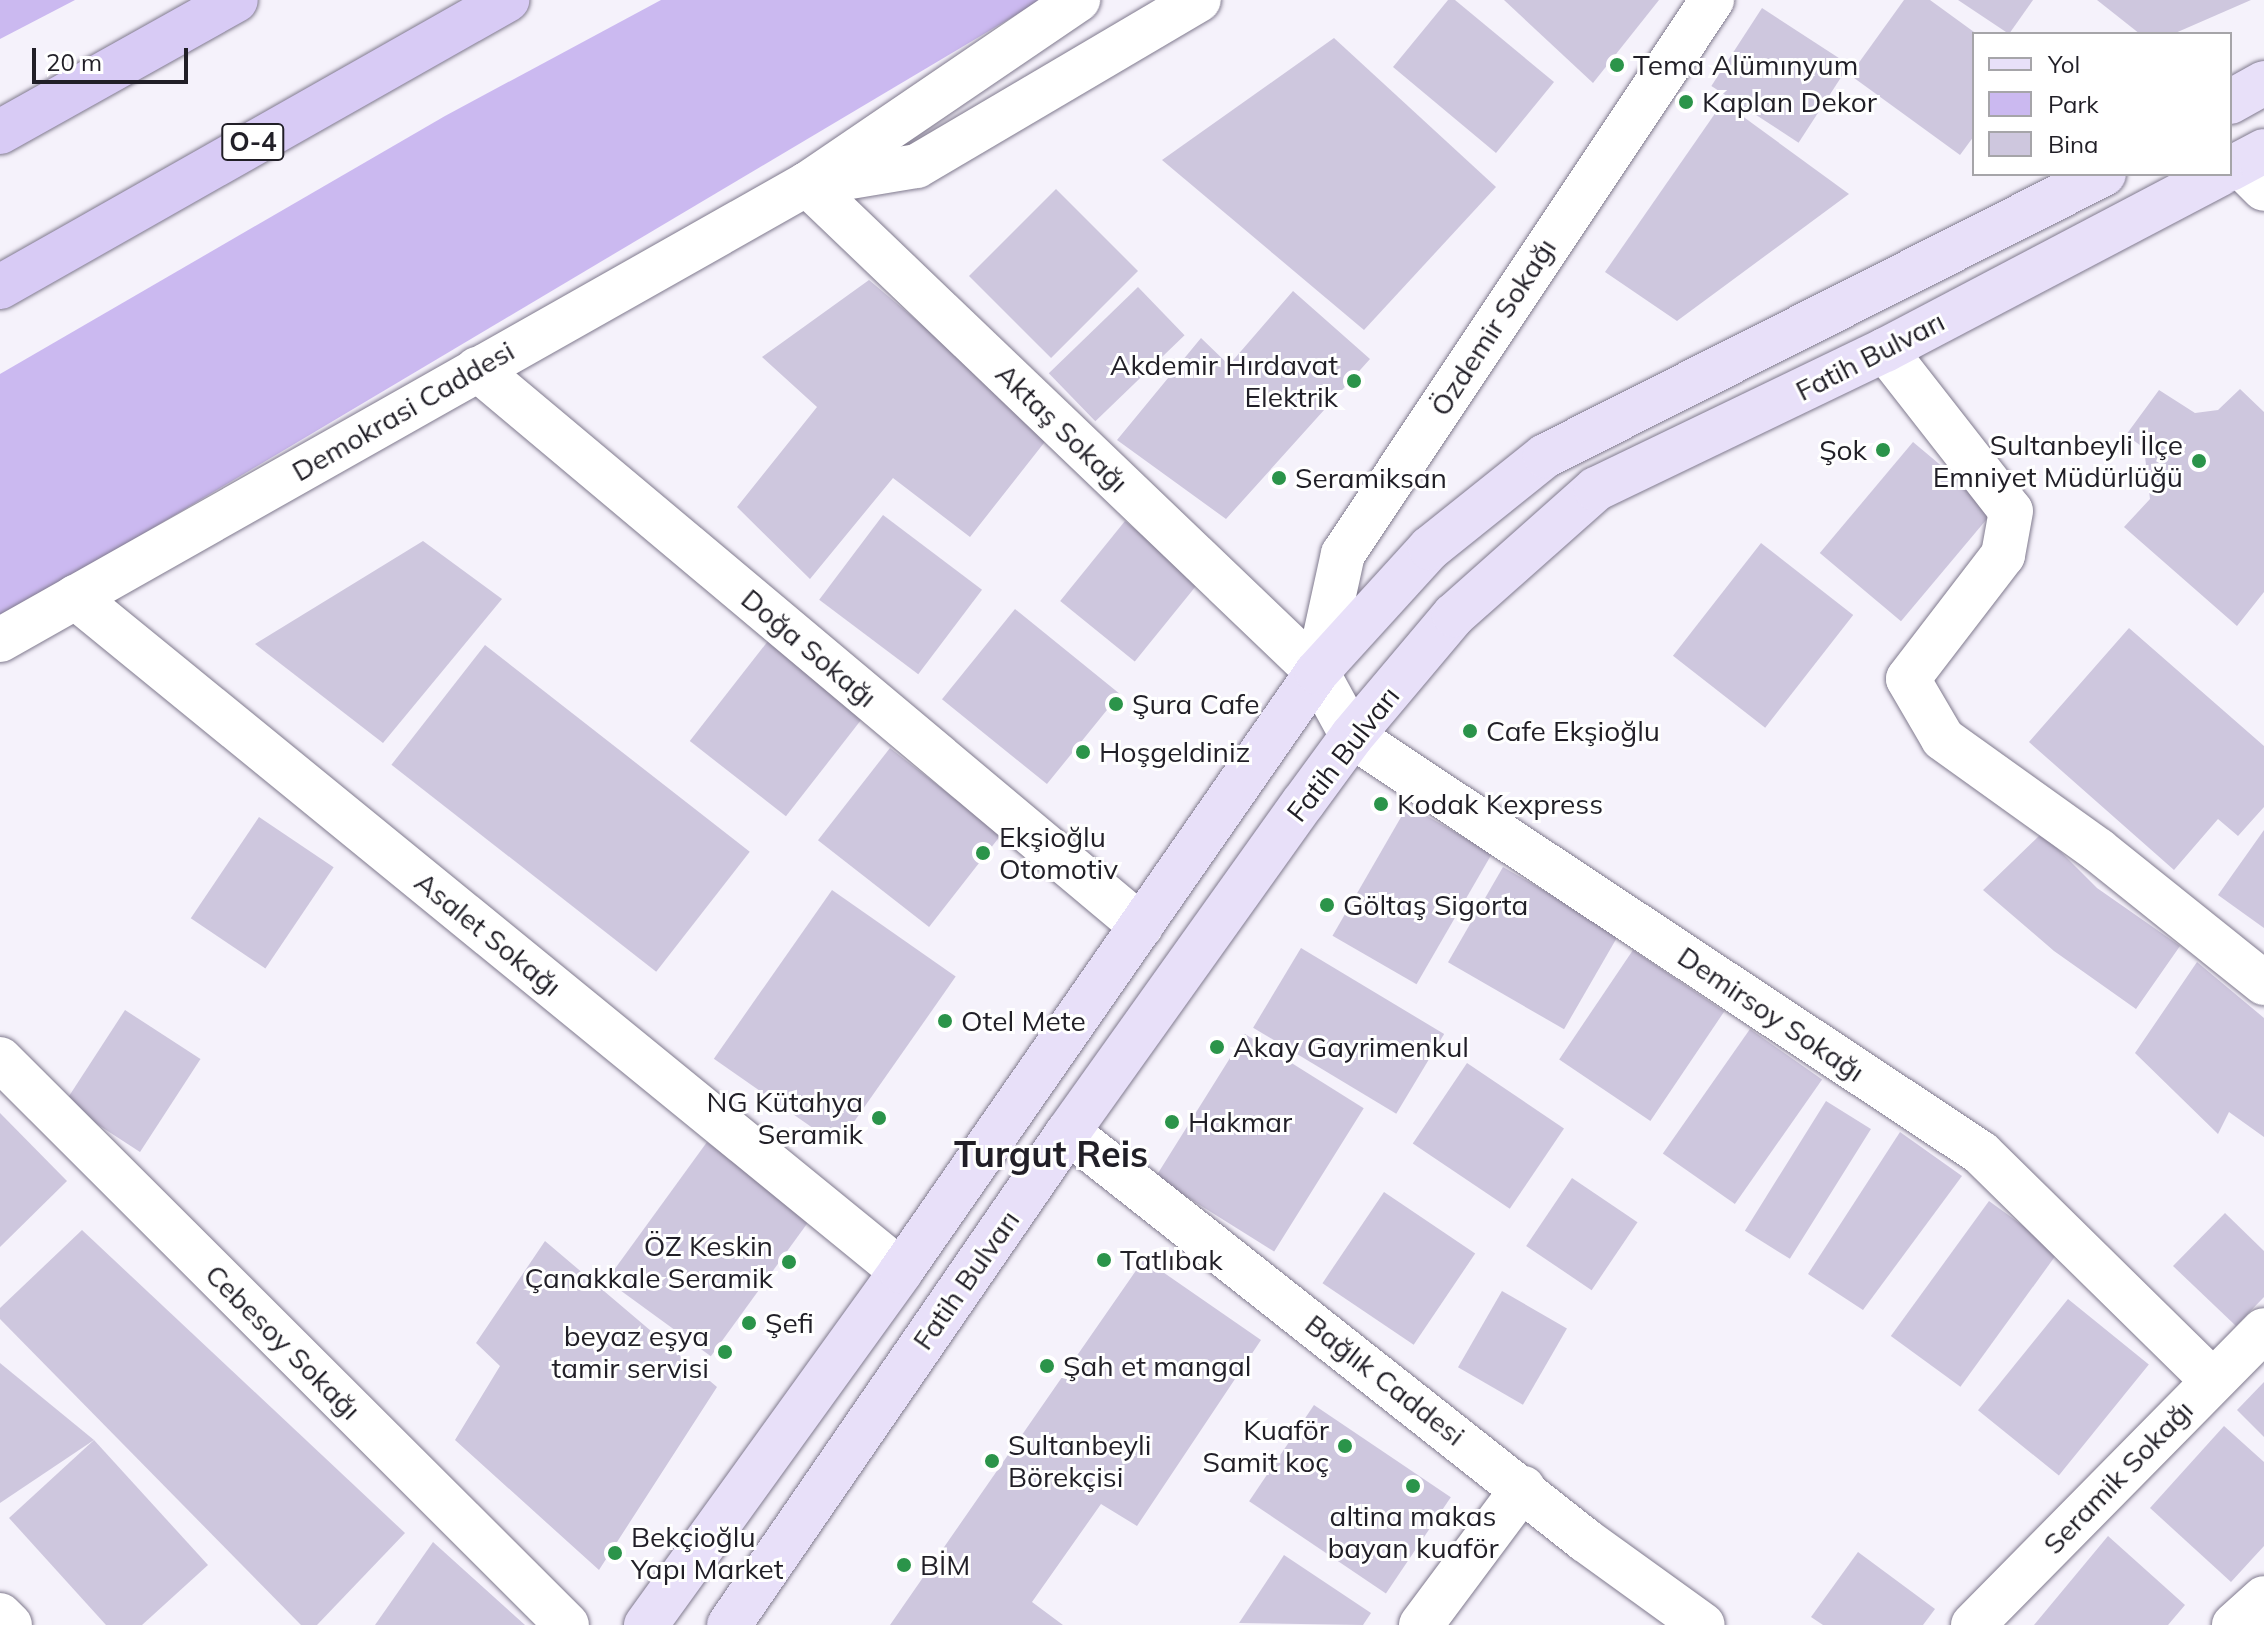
<!DOCTYPE html>
<html>
<head>
<meta charset="utf-8">
<style>
	body { margin:0 }
	#map { position:relative; width:2264px; height:1625px; overflow:hidden; background:#f5f2fb; font-family:Mulish,sans-serif }
	div>[style] { position:absolute }
	.green>* { inset:0; background:#cbb9f0 }
	.building>* { inset:0; background:#cec7de; transform-origin:0 0 }
	.roads { filter:drop-shadow(0 0 2px #807a8e) drop-shadow(0 0 2px #807a8e) }
	.minor>* { height:44px; margin:-22px; padding:0 22px; transform-origin:22px; border-radius:22px; background:#fff }
	.major>* { height:44px; margin:-22px; padding:0 22px; transform-origin:22px; border-radius:22px; background:#e8e0f9 }
	.highway>* { height:44px; margin:-22px; padding:0 22px; transform-origin:22px; border-radius:22px; background:#d8cbf5 }
	.dots>* { width:22px; height:22px; translate:-50% -50%; box-sizing:border-box; border:4px solid #fff; border-radius:50% }
	span { translate:-50% -50%; white-space:nowrap; text-align:center; line-height:1.15; -webkit-text-stroke:6px #fff; paint-order:stroke }
	.shield-label span { padding:2px 6px; background:#fff; border:2px solid; border-radius:6px; -webkit-text-stroke-width:0 }
	.shield-label { font-size:26px; color:#211f27; font-weight:700 }
	.poi-label { font-size:28px; color:#211f27 }
	.left { translate:0 -50%; text-align:left }
	.right { translate:-100% -50%; text-align:right }
	.street-label { font-size:28px; color:#211f27 }
	.district-label { font-size:36px; color:#211f27; font-weight:700 }
	.legend { position:absolute; left:1972px; top:32px; width:260px; height:144px; box-sizing:border-box; background:#fff; border:2px solid #a6a5a9; margin:0; padding:10px 14px; list-style:none; font-size:24px; color:#211f27 }
	.legend li { display:flex; align-items:center; gap:16px; height:40px }
	.legend b { width:40px; border:2px solid #a6a5a9 }
	.scale { position:absolute; left:32px; top:48px; width:156px; height:36px; box-sizing:border-box; border:4px solid #211f27; border-top:0; padding-left:10px; font-size:24px; line-height:28px; white-space:nowrap; color:#211f27; -webkit-text-stroke:6px #fff; paint-order:stroke }
</style>
</head>
<body>
<div id="map">
	<div class="green">
		<div style="clip-path:polygon(0 0,75px 0,0 39px)"></div>
		<div style="clip-path:polygon(661px 0,1041px 0,0 619px,0 374px,445px 116px)"></div>
	</div>
	<div class="building">
		<div style="clip-path:polygon(1448px 0,1455px 0,1554px 82px,1496px 153px,1393px 67px)"></div>
		<div style="clip-path:polygon(1504px 0,1659px 0,1593px 83px)"></div>
		<div style="clip-path:polygon(1904px 0,1930px 0,1974px 32px,1974px 136px,1960px 155px,1850px 75px)"></div>
		<div style="clip-path:polygon(1958px 0,2033px 0,2009px 34px)"></div>
		<div style="clip-path:polygon(2097px 0,2251px 0,2173px 34px,2140px 34px)"></div>
		<div style="left:1762px;top:8px;width:104px;height:93px;rotate:33deg"></div>
		<div style="clip-path:polygon(1334px 38px,1496px 187px,1364px 330px,1162px 160px)"></div>
		<div style="clip-path:polygon(1723px 102px,1849px 194px,1677px 321px,1605px 272px)"></div>
		<div style="left:1056px;top:189px;width:116px;height:123px;rotate:45deg"></div>
		<div style="clip-path:polygon(869px 280px,1051px 434px,970px 537px,893px 478px,810px 579px,737px 507px,817px 407px,762px 357px)"></div>
		<div style="left:1138px;top:287px;width:67px;height:124px;rotate:46deg"></div>
		<div style="clip-path:polygon(1293px 291px,1370px 359px,1226px 519px,1117px 440px,1201px 338px,1229px 365px)"></div>
		<div style="clip-path:polygon(2240px 389px,2264px 412px,2264px 592px,2237px 626px,2124px 527px,2150px 499px,2144px 448px,2126px 435px,2159px 390px,2195px 413px,2218px 410px)"></div>
		<div style="left:1913px;top:442px;width:106px;height:145px;rotate:40deg"></div>
		<div style="left:883px;top:515px;width:124px;height:106px;rotate:37deg"></div>
		<div style="left:1125px;top:521px;width:96px;height:103px;rotate:39deg"></div>
		<div style="clip-path:polygon(423px 541px,502px 599px,383px 743px,255px 644px)"></div>
		<div style="left:1761px;top:543px;width:117px;height:143px;rotate:38deg"></div>
		<div style="left:1015px;top:609px;width:135px;height:116px;rotate:39deg"></div>
		<div style="clip-path:polygon(2129px 628px,2264px 746px,2264px 807px,2238px 836px,2218px 819px,2174px 870px,2029px 742px)"></div>
		<div style="left:768px;top:641px;width:122px;height:127px;rotate:38deg"></div>
		<div style="left:485px;top:645px;width:336px;height:152px;rotate:38deg"></div>
		<div style="left:890px;top:748px;width:141px;height:117px;rotate:38deg"></div>
		<div style="left:1408px;top:805px;width:97px;height:151px;rotate:30deg"></div>
		<div style="left:259px;top:817px;width:90px;height:122px;rotate:34deg"></div>
		<div style="clip-path:polygon(2264px 830px,2264px 928px,2218px 895px)"></div>
		<div style="clip-path:polygon(2042px 833px,2097px 888px,2180px 946px,2136px 1009px,2054px 951px,1983px 890px)"></div>
		<div style="left:1503px;top:867px;width:134px;height:110px;rotate:30deg"></div>
		<div style="left:832px;top:890px;width:151px;height:206px;rotate:35deg"></div>
		<div style="left:1301px;top:948px;width:167px;height:93px;rotate:31deg"></div>
		<div style="left:1633px;top:950px;width:110px;height:132px;rotate:34deg"></div>
		<div style="clip-path:polygon(2197px 962px,2264px 1018px,2264px 1137px,2229px 1112px,2218px 1134px,2135px 1053px)"></div>
		<div style="left:125px;top:1010px;width:90px;height:111px;rotate:33deg"></div>
		<div style="left:1750px;top:1029px;width:88px;height:152px;rotate:35deg"></div>
		<div style="left:1245px;top:1034px;width:140px;height:169px;rotate:32deg"></div>
		<div style="left:1467px;top:1063px;width:117px;height:97px;rotate:34deg"></div>
		<div style="left:1826px;top:1101px;width:53px;height:153px;rotate:32deg"></div>
		<div style="clip-path:polygon(0 1113px,67px 1181px,0 1247px)"></div>
		<div style="clip-path:polygon(1900px 1132px,1962px 1176px,1863px 1310px,1808px 1274px)"></div>
		<div style="left:707px;top:1142px;width:129px;height:171px;rotate:36deg"></div>
		<div style="left:1572px;top:1178px;width:79px;height:82px;rotate:34deg"></div>
		<div style="left:1384px;top:1192px;width:110px;height:110px;rotate:34deg"></div>
		<div style="left:1989px;top:1201px;width:86px;height:167px;rotate:36deg"></div>
		<div style="clip-path:polygon(2225px 1213px,2264px 1251px,2264px 1297px,2236px 1326px,2173px 1266px)"></div>
		<div style="clip-path:polygon(82px 1230px,405px 1533px,317px 1625px,301px 1625px,0 1319px,0 1308px)"></div>
		<div style="clip-path:polygon(545px 1241px,717px 1387px,599px 1570px,455px 1440px,500px 1366px,476px 1343px)"></div>
		<div style="clip-path:polygon(1144px 1259px,1261px 1340px,1137px 1526px,1101px 1504px,1032px 1602px,1063px 1625px,890px 1625px)"></div>
		<div style="left:1502px;top:1291px;width:75px;height:88px;rotate:30deg"></div>
		<div style="left:2068px;top:1299px;width:104px;height:143px;rotate:39deg"></div>
		<div style="clip-path:polygon(0 1363px,94px 1440px,0 1503px)"></div>
		<div style="clip-path:polygon(2264px 1382px,2264px 1437px,2237px 1410px)"></div>
		<div style="left:1314px;top:1405px;width:165px;height:116px;rotate:34deg"></div>
		<div style="clip-path:polygon(2224px 1426px,2264px 1462px,2264px 1546px,2231px 1582px,2150px 1508px)"></div>
		<div style="clip-path:polygon(94px 1440px,208px 1565px,142px 1625px,106px 1625px,9px 1518px)"></div>
		<div style="clip-path:polygon(2108px 1536px,2185px 1605px,2168px 1625px,2034px 1625px)"></div>
		<div style="clip-path:polygon(433px 1542px,525px 1625px,375px 1625px)"></div>
		<div style="clip-path:polygon(1858px 1552px,1935px 1609px,1923px 1625px,1823px 1625px,1811px 1617px)"></div>
		<div style="clip-path:polygon(1284px 1555px,1371px 1613px,1363px 1625px,1239px 1623px)"></div>
	</div>
	<div class="roads">
		<div class="minor">
			<div style="left:2239px;top:164px;width:35px;rotate:45deg"></div>
			<div style="left:821px;top:182px;width:97px;rotate:-9.5deg"></div>
			<div style="left:917px;top:166px;width:327px;rotate:-30.5deg"></div>
			<div style="left:807px;top:184px;width:706px;rotate:43.74deg"></div>
			<div style="left:1317px;top:672px;width:73px;rotate:61.3deg"></div>
			<div style="left:1352px;top:736px;width:755px;rotate:33.54deg"></div>
			<div style="left:1981px;top:1153px;width:324px;rotate:44.5deg"></div>
			<div style="left:1885px;top:350px;width:204px;rotate:52deg"></div>
			<div style="left:2011px;top:511px;width:45px;rotate:100.3deg"></div>
			<div style="left:2003px;top:555px;width:156px;rotate:127.5deg"></div>
			<div style="left:1908px;top:679px;width:69px;rotate:59.7deg"></div>
			<div style="left:1943px;top:739px;width:191px;rotate:35.6deg"></div>
			<div style="left:2098px;top:850px;width:213px;rotate:38.7deg"></div>
			<div style="left:477px;top:369px;width:867px;rotate:39.99deg"></div>
			<div style="left:75px;top:597px;width:1066px;rotate:39.21deg"></div>
			<div style="left:0;top:640px;width:927px;rotate:-29.47deg"></div>
			<div style="left:807px;top:184px;width:328px;rotate:-34.2deg"></div>
			<div style="left:1317px;top:672px;width:121px;rotate:-77.6deg"></div>
			<div style="left:1343px;top:554px;width:666px;rotate:-56.33deg"></div>
			<div style="left:0;top:1059px;width:801px;rotate:44.95deg"></div>
			<div style="left:1068px;top:1132px;width:659px;rotate:38.28deg"></div>
			<div style="left:1585px;top:1540px;width:145px;rotate:35.8deg"></div>
			<div style="left:0;top:1615px;width:14px;rotate:45deg"></div>
			<div style="left:1421px;top:1625px;width:171px;rotate:-53.3deg"></div>
			<div style="left:1973px;top:1625px;width:414px;rotate:-45.4deg"></div>
			<div style="left:2234px;top:1625px;width:40px;rotate:-42deg"></div>
		</div>
		<div class="major">
			<div style="left:2230px;top:102px;width:39px;rotate:-29deg"></div>
			<div style="left:2230px;top:169px;width:38px;rotate:-28deg"></div>
			<div style="left:646px;top:1625px;width:436px;rotate:-54.2deg"></div>
			<div style="left:901px;top:1271px;width:729px;rotate:-55.22deg"></div>
			<div style="left:1317px;top:672px;width:168px;rotate:-47.7deg"></div>
			<div style="left:1430px;top:548px;width:147px;rotate:-38.7deg"></div>
			<div style="left:1545px;top:456px;width:626px;rotate:-26.77deg"></div>
			<div style="left:729px;top:1625px;width:598px;rotate:-55.49deg"></div>
			<div style="left:1068px;top:1132px;width:404px;rotate:-54.5deg"></div>
			<div style="left:1303px;top:803px;width:83px;rotate:-53.8deg"></div>
			<div style="left:1352px;top:736px;width:158px;rotate:-49.9deg"></div>
			<div style="left:1454px;top:615px;width:190px;rotate:-41.6deg"></div>
			<div style="left:1596px;top:489px;width:321px;rotate:-25.7deg"></div>
			<div style="left:1885px;top:350px;width:378px;rotate:-27.7deg"></div>
		</div>
		<div class="highway">
			<div style="left:0;top:132px;width:270px;rotate:-29.2deg"></div>
			<div style="left:0;top:287px;width:583px;rotate:-29.51deg"></div>
		</div>
	</div>
	<div class="dots">
		<div style="left:1617px;top:65px;background:#2b944a"></div>
		<div style="left:1686px;top:102px;background:#2b944a"></div>
		<div style="left:1354px;top:381px;background:#2b944a"></div>
		<div style="left:1883px;top:450px;background:#2b944a"></div>
		<div style="left:2199px;top:461px;background:#2b944a"></div>
		<div style="left:1279px;top:478px;background:#2b944a"></div>
		<div style="left:1116px;top:704px;background:#2b944a"></div>
		<div style="left:1470px;top:731px;background:#2b944a"></div>
		<div style="left:1083px;top:752px;background:#2b944a"></div>
		<div style="left:1381px;top:804px;background:#2b944a"></div>
		<div style="left:983px;top:853px;background:#2b944a"></div>
		<div style="left:1327px;top:905px;background:#2b944a"></div>
		<div style="left:945px;top:1021px;background:#2b944a"></div>
		<div style="left:1217px;top:1047px;background:#2b944a"></div>
		<div style="left:879px;top:1118px;background:#2b944a"></div>
		<div style="left:1172px;top:1122px;background:#2b944a"></div>
		<div style="left:1104px;top:1260px;background:#2b944a"></div>
		<div style="left:789px;top:1262px;background:#2b944a"></div>
		<div style="left:749px;top:1323px;background:#2b944a"></div>
		<div style="left:725px;top:1352px;background:#2b944a"></div>
		<div style="left:1047px;top:1366px;background:#2b944a"></div>
		<div style="left:1345px;top:1446px;background:#2b944a"></div>
		<div style="left:992px;top:1461px;background:#2b944a"></div>
		<div style="left:1413px;top:1486px;background:#2b944a"></div>
		<div style="left:615px;top:1553px;background:#2b944a"></div>
		<div style="left:904px;top:1565px;background:#2b944a"></div>
	</div>
	<div class="shield-label">
		<span style="left:253px;top:142px">O-4</span>
	</div>
	<div class="poi-label">
		<span class="left" style="left:1633px;top:65px">Tema Alümınyum</span>
		<span class="left" style="left:1702px;top:102px">Kaplan Dekor</span>
		<span class="right" style="left:1338px;top:381px">Akdemir Hırdavat<br>Elektrik</span>
		<span class="right" style="left:2183px;top:461px">Sultanbeyli İlçe<br>Emniyet Müdürlüğü</span>
		<span class="right" style="left:1867px;top:450px">Şok</span>
		<span class="left" style="left:1295px;top:478px">Seramiksan</span>
		<span class="left" style="left:1132px;top:704px">Şura Cafe</span>
		<span class="left" style="left:1486px;top:731px">Cafe Ekşioğlu</span>
		<span class="left" style="left:1099px;top:752px">Hoşgeldiniz</span>
		<span class="left" style="left:1397px;top:804px">Kodak Kexpress</span>
		<span class="left" style="left:999px;top:853px">Ekşioğlu<br>Otomotiv</span>
		<span class="left" style="left:1343px;top:905px">Göltaş Sigorta</span>
		<span class="left" style="left:961px;top:1021px">Otel Mete</span>
		<span class="left" style="left:1233px;top:1047px">Akay Gayrimenkul</span>
		<span class="right" style="left:863px;top:1118px">NG Kütahya<br>Seramik</span>
		<span class="left" style="left:1188px;top:1122px">Hakmar</span>
		<span class="right" style="left:773px;top:1262px">ÖZ Keskin<br>Çanakkale Seramik</span>
		<span class="left" style="left:1120px;top:1260px">Tatlıbak</span>
		<span class="left" style="left:765px;top:1323px">Şefi</span>
		<span class="right" style="left:709px;top:1352px">beyaz eşya<br>tamir servisi</span>
		<span class="left" style="left:1063px;top:1366px">Şah et mangal</span>
		<span class="right" style="left:1329px;top:1446px">Kuaför<br>Samit koç</span>
		<span class="left" style="left:1008px;top:1461px">Sultanbeyli<br>Börekçisi</span>
		<span style="left:1413px;top:1532px">altina makas<br>bayan kuaför</span>
		<span class="left" style="left:631px;top:1553px">Bekçioğlu<br>Yapı Market</span>
		<span class="left" style="left:920px;top:1565px">BİM</span>
	</div>
	<div class="street-label">
		<span style="left:1493px;top:327px;rotate:-57deg">Özdemir Sokağı</span>
		<span style="left:1870px;top:356px;rotate:-27deg">Fatih Bulvarı</span>
		<span style="left:403px;top:411px;rotate:-30deg">Demokrasi Caddesi</span>
		<span style="left:1062px;top:428px;rotate:44deg">Aktaş Sokağı</span>
		<span style="left:809px;top:648px;rotate:40deg">Doğa Sokağı</span>
		<span style="left:1343px;top:754px;rotate:-52deg">Fatih Bulvarı</span>
		<span style="left:488px;top:934px;rotate:39deg">Asalet Sokağı</span>
		<span style="left:1771px;top:1014px;rotate:34deg">Demirsoy Sokağı</span>
		<span style="left:966px;top:1280px;rotate:-55deg">Fatih Bulvarı</span>
		<span style="left:283px;top:1342px;rotate:45deg">Cebesoy Sokağı</span>
		<span style="left:1385px;top:1380px;rotate:38deg">Bağlık Caddesi</span>
		<span style="left:2118px;top:1477px;rotate:-46deg">Seramik Sokağı</span>
	</div>
	<div class="district-label">
		<span style="left:1051px;top:1154px">Turgut Reis</span>
	</div>
	<ul class="legend">
	<li><b style="height:10px;background:#e8e0f9"></b>Yol</li>
	<li><b style="height:22px;background:#cbb9f0"></b>Park</li>
	<li><b style="height:22px;background:#cec7de"></b>Bina</li>
	</ul>
	<div class="scale">20 m</div>
</div>
</body>
</html>
